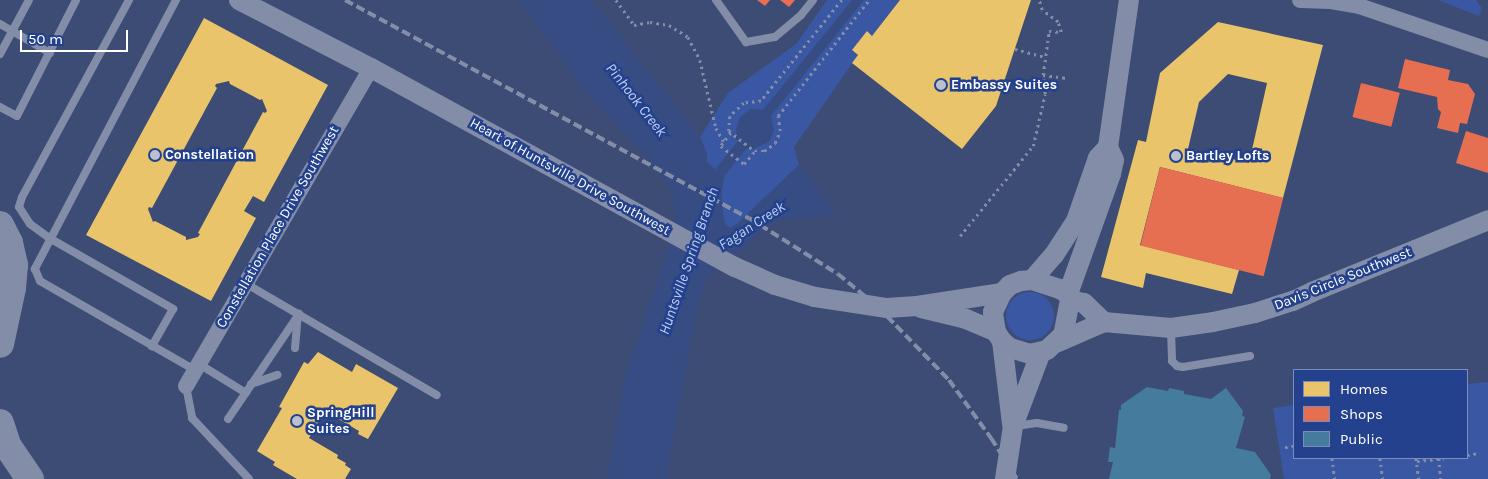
<!DOCTYPE html>
<html>
<head>
<meta charset="utf-8">
<style>
	body { margin:0 }
	#map { position:relative; width:1488px; height:479px; overflow:hidden; background:#3c4c75; font-family:Karla,sans-serif }
	div>[style] { position:absolute }
	.green>* { inset:0; background:#3957a3 }
	.round { border-radius:50% }
	.water>* { inset:0; background:#374c83 }
	.homes>* { inset:0; background:#e9c46a }
	.shops>* { inset:0; background:#e76f51; transform-origin:0 0 }
	.public>* { inset:0; background:#457b9d }
	.path>* { height:2.5px; margin-top:-1.25px; transform-origin:0; background:repeating-linear-gradient(90deg,#838da8 0 2.5px,transparent 0 6.5px) }
	.service>* { height:8px; margin:-4px; padding:0 4px; transform-origin:4px; border-radius:4px; background:#838da8 }
	.minor>* { height:16px; margin:-8px; padding:0 8px; transform-origin:8px; border-radius:8px; background:#838da8 }
	.tertiary>* { height:20px; margin:-10px; padding:0 10px; transform-origin:10px; border-radius:10px; background:#838da8 }
	.motorway>* { height:28px; margin:-14px; padding:0 14px; transform-origin:14px; border-radius:14px; background:#838da8 }
	.rail>* { height:4px; margin-top:-2px; transform-origin:0; background:repeating-linear-gradient(90deg,#838da8 0 9px,transparent 0 13px) }
	.dots>* { width:14px; height:14px; translate:-50% -50%; box-sizing:border-box; border:2px solid #24418d; border-radius:50% }
	span { translate:-50% -50%; white-space:nowrap; text-align:center; line-height:1.15; -webkit-text-stroke:5px #24418d; paint-order:stroke }
	.poi-label { font-size:14px; color:#fff; font-weight:700 }
	.left { translate:0 -50%; text-align:left }
	.street-label { font-size:14px; color:#fff }
	.water-label { font-size:15px; color:#becef2; font-style:italic }
	.legend { position:absolute; left:1293px; top:369px; width:175px; height:90px; box-sizing:border-box; background:#24418d; border:1px solid #7c8dbb; margin:0; padding:6px 9px; list-style:none; font-size:15px; color:#fff }
	.legend li { display:flex; align-items:center; gap:10px; height:25px }
	.legend b { width:25px; border:1px solid #7c8dbb }
	.scale { position:absolute; left:20px; top:30px; width:108px; height:22px; box-sizing:border-box; border:2px solid #fff; border-top:0; padding-left:6px; font-size:15px; line-height:18px; white-space:nowrap; color:#fff; -webkit-text-stroke:4px #24418d; paint-order:stroke }
</style>
</head>
<body>
<div id="map">
	<div class="green">
		<div style="clip-path:polygon(827px 0,900px 0,872px 36px,867px 32px,852px 50px,858px 55px,794px 147px,799px 165px,737px 224px,730px 228px,725px 224px,723px 214px,721px 196px,724px 177px,707px 162px,707px 154px,700px 137px,728px 93px,796px 44px)"></div>
		<div style="clip-path:polygon(1438px 0,1476px 0,1482px 8px,1479px 16px)"></div>
		<div class="round" style="left:1006px;top:292px;width:48px;height:48px"></div>
		<div style="clip-path:polygon(1488px 382px,1488px 479px,1284px 479px,1273px 408px,1294px 405px,1294px 458px,1467px 458px,1467px 384px)"></div>
	</div>
	<div class="water">
		<div style="clip-path:polygon(519px 0,592px 0,700px 137px,707px 154px,707px 162px,715px 170px,738px 141px,735px 139px,737px 136px,736px 129px,740px 117px,751px 109px,763px 110px,852px 0,864px 0,771px 116px,774px 131px,769px 142px,750px 150px,747px 148px,724px 176px,721px 196px,723px 214px,725px 224px,730px 228px,737px 224px,799px 165px,813px 181px,835px 214px,775px 221px,706px 278px,695px 318px,666px 479px,607px 479px,625px 376px,674px 231px,675px 210px,670px 188px,644px 154px,589px 97px)"></div>
	</div>
	<div class="homes">
		<div style="clip-path:polygon(900px 0,1031px 0,996px 106px,962px 149px,852px 63px,858px 55px,852px 50px,867px 31px,872px 36px)"></div>
		<div style="clip-path:polygon(evenodd,204px 18px,328px 85px,264px 202px,253px 196px,244px 211px,256px 218px,211px 301px,86px 235px,204px 18px,229px 81px,230px 84px,260px 100px,262px 99px,267px 111px,265px 113px,263px 112px,198px 233px,200px 234px,198px 237px,186px 240px,186px 237px,155px 221px,153px 222px,148px 209px,149px 207px,152px 208px,217px 88px,215px 86px,216px 84px,229px 81px)"></div>
		<div style="clip-path:polygon(evenodd,1218px 22px,1323px 45px,1283px 198px,1160px 167px,1140px 245px,1239px 270px,1232px 294px,1146px 273px,1143px 288px,1101px 277px,1138px 140px,1146px 142px,1160px 73px,1218px 22px,1228px 74px,1267px 83px,1249px 163px,1188px 149px,1199px 102px,1228px 74px)"></div>
		<div style="clip-path:polygon(318px 352px,352px 372px,356px 364px,398px 388px,368px 439px,358px 434px,359px 431px,325px 411px,309px 438px,338px 455px,337px 458px,346px 463px,345px 465px,351px 469px,345px 479px,297px 479px,273px 465px,275px 462px,257px 451px,282px 408px,279px 407px,304px 362px,308px 364px)"></div>
	</div>
	<div class="shops">
		<div style="clip-path:polygon(757px 0,770px 0,765px 6px)"></div>
		<div style="clip-path:polygon(780px 0,795px 0,789px 7px)"></div>
		<div style="clip-path:polygon(1405px 59px,1450px 70px,1448px 80px,1468px 84px,1475px 94px,1467px 124px,1460px 123px,1458px 133px,1437px 128px,1441px 112px,1438px 109px,1437px 97px,1398px 88px)"></div>
		<div style="left:1361px;top:83px;width:40px;height:35px;rotate:14deg"></div>
		<div style="clip-path:polygon(1466px 131px,1488px 138px,1488px 173px,1456px 163px)"></div>
		<div style="left:1160px;top:167px;width:127px;height:81px;rotate:14deg"></div>
	</div>
	<div class="public">
		<div style="clip-path:polygon(1147px 387px,1168px 391px,1169px 388px,1184px 391px,1184px 394px,1211px 399px,1226px 388px,1243px 411px,1242px 416px,1245px 417px,1236px 448px,1255px 452px,1271px 475px,1270px 479px,1109px 479px,1113px 462px,1108px 462px,1110px 447px,1115px 448px,1119px 410px,1121px 410px,1121px 405px)"></div>
	</div>
	<div class="path">
		<div style="left:616px;top:0;width:31px;rotate:54deg"></div>
		<div style="left:634px;top:25px;width:16px;rotate:-11deg"></div>
		<div style="left:650px;top:22px;width:19px;rotate:9deg"></div>
		<div style="left:669px;top:25px;width:22px;rotate:32deg"></div>
		<div style="left:688px;top:37px;width:26px;rotate:62deg"></div>
		<div style="left:700px;top:60px;width:70px;rotate:76.8deg"></div>
		<div style="left:716px;top:128px;width:16px;rotate:60deg"></div>
		<div style="left:842px;top:0;width:129px;rotate:128.7deg"></div>
		<div style="left:761px;top:101px;width:17px;rotate:173deg"></div>
		<div style="left:744px;top:103px;width:19px;rotate:137deg"></div>
		<div style="left:730px;top:116px;width:15px;rotate:94deg"></div>
		<div style="left:729px;top:131px;width:33px;rotate:38deg"></div>
		<div style="left:755px;top:151px;width:9px"></div>
		<div style="left:764px;top:151px;width:14px;rotate:-36deg"></div>
		<div style="left:775px;top:143px;width:13px;rotate:-67deg"></div>
		<div style="left:780px;top:131px;width:15px;rotate:-98deg"></div>
		<div style="left:778px;top:116px;width:147px;rotate:-51.9deg"></div>
		<div style="left:1015px;top:49px;width:31px;rotate:15deg"></div>
		<div style="left:1043px;top:75px;width:24px;rotate:7deg"></div>
		<div style="left:731px;top:133px;width:16px;rotate:128deg"></div>
		<div style="left:721px;top:146px;width:29px;rotate:38deg"></div>
		<div style="left:744px;top:164px;width:17px;rotate:-50deg"></div>
		<div style="left:960px;top:236px;width:116px;rotate:-51deg"></div>
		<div style="left:1033px;top:146px;width:53px;rotate:-77deg"></div>
		<div style="left:1045px;top:94px;width:19px;rotate:-96deg"></div>
		<div style="left:1043px;top:75px;width:44px;rotate:-82.2deg"></div>
		<div style="left:1049px;top:31px;width:12px;rotate:5deg"></div>
		<div style="left:1061px;top:32px;width:10px;rotate:-107deg"></div>
		<div style="left:1058px;top:22px;width:20px;rotate:-143deg"></div>
		<div style="left:1042px;top:10px;width:10px;rotate:-107deg"></div>
		<div style="left:1285px;top:447px;width:9px;rotate:-6deg"></div>
		<div style="left:1467px;top:455px;width:12px;rotate:-9deg"></div>
		<div style="left:1332px;top:458px;width:21px;rotate:82deg"></div>
		<div style="left:1380px;top:458px;width:21px;rotate:82deg"></div>
		<div style="left:1416px;top:458px;width:21px;rotate:82deg"></div>
		<div style="left:1439px;top:458px;width:21px;rotate:85deg"></div>
		<div style="left:1417px;top:461px;width:27px;rotate:-6deg"></div>
	</div>
	<div class="service">
		<div style="left:129px;top:0;width:224px;rotate:118.5deg"></div>
		<div style="left:22px;top:197px;width:10px;rotate:107deg"></div>
		<div style="left:19px;top:207px;width:20px;rotate:57deg"></div>
		<div style="left:30px;top:224px;width:26px;rotate:36deg"></div>
		<div style="left:51px;top:239px;width:141px;rotate:29.8deg"></div>
		<div style="left:173px;top:309px;width:43px;rotate:119.6deg"></div>
		<div style="left:176px;top:0;width:304px;rotate:117.7deg"></div>
		<div style="left:35px;top:269px;width:13px;rotate:67deg"></div>
		<div style="left:40px;top:281px;width:179px;rotate:29.9deg"></div>
		<div style="left:716px;top:0;width:52px;rotate:54.5deg"></div>
		<div style="left:746px;top:42px;width:29px;rotate:-10deg"></div>
		<div style="left:775px;top:37px;width:34px;rotate:-40deg"></div>
		<div style="left:801px;top:15px;width:19px;rotate:-51deg"></div>
		<div style="left:0;top:24px;width:58px;rotate:30.1deg"></div>
		<div style="left:0;top:54px;width:61px;rotate:-61.8deg"></div>
		<div style="left:0;top:107px;width:19px;rotate:28deg"></div>
		<div style="left:17px;top:116px;width:130px;rotate:-63deg"></div>
		<div style="left:245px;top:283px;width:222px;rotate:30.3deg"></div>
		<div style="left:1171px;top:330px;width:31px;rotate:88deg"></div>
		<div style="left:1172px;top:361px;width:7px;rotate:45deg"></div>
		<div style="left:1177px;top:366px;width:6px;rotate:9deg"></div>
		<div style="left:1183px;top:367px;width:68px;rotate:-9.3deg"></div>
		<div style="left:295px;top:348px;width:32px;rotate:-85deg"></div>
		<div style="left:199px;top:364px;width:55px;rotate:31.7deg"></div>
		<div style="left:251px;top:384px;width:28px;rotate:-19deg"></div>
		<div style="left:186px;top:386px;width:33px;rotate:79deg"></div>
		<div style="left:192px;top:418px;width:83px;rotate:46.9deg"></div>
		<div style="left:228px;top:419px;width:127px;rotate:-55.9deg"></div>
		<div style="left:1015px;top:426px;width:22px;rotate:-8deg"></div>
		<div style="left:1037px;top:423px;width:27px;rotate:10deg"></div>
	</div>
	<div class="minor">
		<div style="left:1300px;top:0;width:31px;rotate:2deg"></div>
		<div style="left:1331px;top:1px;width:28px;rotate:10deg"></div>
		<div style="left:1359px;top:6px;width:136px;rotate:18.8deg"></div>
		<div style="left:186px;top:386px;width:368px;rotate:-59.8deg"></div>
	</div>
	<div class="tertiary">
		<div style="left:239px;top:0;width:148px;rotate:27.3deg"></div>
		<div style="left:371px;top:68px;width:415px;rotate:28.7deg"></div>
		<div style="left:735px;top:267px;width:44px;rotate:24.2deg"></div>
		<div style="left:775px;top:285px;width:42px;rotate:16.7deg"></div>
		<div style="left:815px;top:297px;width:73px;rotate:8.7deg"></div>
		<div style="left:887px;top:308px;width:30px;rotate:-4deg"></div>
		<div style="left:917px;top:306px;width:86px;rotate:-8.7deg"></div>
		<div style="left:1032px;top:280px;width:29px;rotate:18deg"></div>
		<div style="left:1060px;top:289px;width:9px;rotate:32deg"></div>
		<div style="left:1068px;top:294px;width:6px;rotate:72deg"></div>
		<div style="left:1070px;top:300px;width:36px;rotate:101deg"></div>
		<div style="left:1063px;top:335px;width:22px;rotate:137deg"></div>
		<div style="left:1047px;top:350px;width:17px;rotate:167deg"></div>
		<div style="left:1030px;top:354px;width:21px;rotate:-163deg"></div>
		<div style="left:1010px;top:348px;width:11px;rotate:-139deg"></div>
		<div style="left:1002px;top:341px;width:11px;rotate:-124deg"></div>
		<div style="left:996px;top:332px;width:20px;rotate:-99deg"></div>
		<div style="left:993px;top:312px;width:21px;rotate:-65deg"></div>
		<div style="left:1002px;top:293px;width:11px;rotate:-45deg"></div>
		<div style="left:1010px;top:285px;width:12px;rotate:-20deg"></div>
		<div style="left:1021px;top:281px;width:11px;rotate:-5deg"></div>
		<div style="left:1032px;top:280px;width:33px;rotate:-49deg"></div>
		<div style="left:1054px;top:255px;width:40px;rotate:-57.1deg"></div>
		<div style="left:1076px;top:221px;width:67px;rotate:-70.8deg"></div>
		<div style="left:1098px;top:158px;width:15px;rotate:-48deg"></div>
		<div style="left:1068px;top:294px;width:127px;rotate:-70.3deg"></div>
		<div style="left:1111px;top:174px;width:14px;rotate:-78deg"></div>
		<div style="left:1114px;top:160px;width:14px;rotate:-115deg"></div>
		<div style="left:1108px;top:147px;width:148px;rotate:-81.9deg"></div>
		<div style="left:1070px;top:300px;width:14px;rotate:12deg"></div>
		<div style="left:1084px;top:303px;width:28px;rotate:44deg"></div>
		<div style="left:921px;top:308px;width:46px;rotate:13.7deg"></div>
		<div style="left:966px;top:319px;width:33px;rotate:23deg"></div>
		<div style="left:1002px;top:341px;width:84px;rotate:83.1deg"></div>
		<div style="left:1058px;top:342px;width:50px;rotate:-23.5deg"></div>
		<div style="left:1104px;top:322px;width:67px;rotate:5.1deg"></div>
		<div style="left:1171px;top:328px;width:42px;rotate:-8.1deg"></div>
		<div style="left:1213px;top:322px;width:43px;rotate:-12.1deg"></div>
		<div style="left:1255px;top:313px;width:40px;rotate:-18deg"></div>
		<div style="left:1293px;top:301px;width:21px;rotate:-25deg"></div>
		<div style="left:1312px;top:292px;width:190px;rotate:-22.2deg"></div>
		<div style="left:1005px;top:479px;width:54px;rotate:-81.4deg"></div>
		<div style="left:1013px;top:426px;width:79px;rotate:-69.3deg"></div>
	</div>
	<div class="motorway">
		<div style="left:0;top:225px;width:20px;rotate:63deg"></div>
		<div style="left:9px;top:243px;width:23px;rotate:77deg"></div>
		<div style="left:14px;top:265px;width:23px;rotate:95deg"></div>
		<div style="left:12px;top:288px;width:57px;rotate:102.1deg"></div>
		<div style="left:0;top:423px;width:23px;rotate:72deg"></div>
		<div style="left:7px;top:445px;width:41px;rotate:55.9deg"></div>
	</div>
	<div class="rail">
		<div style="left:345px;top:0;width:459px;rotate:28.4deg"></div>
		<div style="left:749px;top:218px;width:105px;rotate:32.2deg"></div>
		<div style="left:838px;top:274px;width:52px;rotate:39.5deg"></div>
		<div style="left:878px;top:307px;width:102px;rotate:45.8deg"></div>
		<div style="left:949px;top:380px;width:72px;rotate:54.1deg"></div>
		<div style="left:991px;top:438px;width:49px;rotate:57.6deg"></div>
	</div>
	<div class="dots">
		<div style="left:941px;top:85px;background:#bbc0cf"></div>
		<div style="left:155px;top:155px;background:#bbc0cf"></div>
		<div style="left:1176px;top:156px;background:#bbc0cf"></div>
		<div style="left:297px;top:421px;background:#bbc0cf"></div>
	</div>
	<div class="poi-label">
		<span class="left" style="left:951px;top:85px">Embassy Suites</span>
		<span class="left" style="left:165px;top:155px">Constellation</span>
		<span class="left" style="left:1186px;top:156px">Bartley Lofts</span>
		<span class="left" style="left:307px;top:421px">SpringHill<br>Suites</span>
	</div>
	<div class="street-label">
		<span style="left:570px;top:177px;rotate:29deg">Heart of Huntsville Drive Southwest</span>
		<span style="left:278px;top:227px;rotate:-60deg">Constellation Place Drive Southwest</span>
		<span style="left:1343px;top:279px;rotate:-22deg">Davis Circle Southwest</span>
	</div>
	<div class="water-label">
		<span style="left:636px;top:100px;rotate:52deg">Pinhook Creek</span>
		<span style="left:752px;top:226px;rotate:-33deg">Fagan Creek</span>
		<span style="left:689px;top:261px;rotate:-71deg">Huntsville Spring Branch</span>
	</div>
	<ul class="legend">
	<li><b style="height:14px;background:#e9c46a"></b>Homes</li>
	<li><b style="height:14px;background:#e76f51"></b>Shops</li>
	<li><b style="height:14px;background:#457b9d"></b>Public</li>
	</ul>
	<div class="scale">50 m</div>
</div>
</body>
</html>
